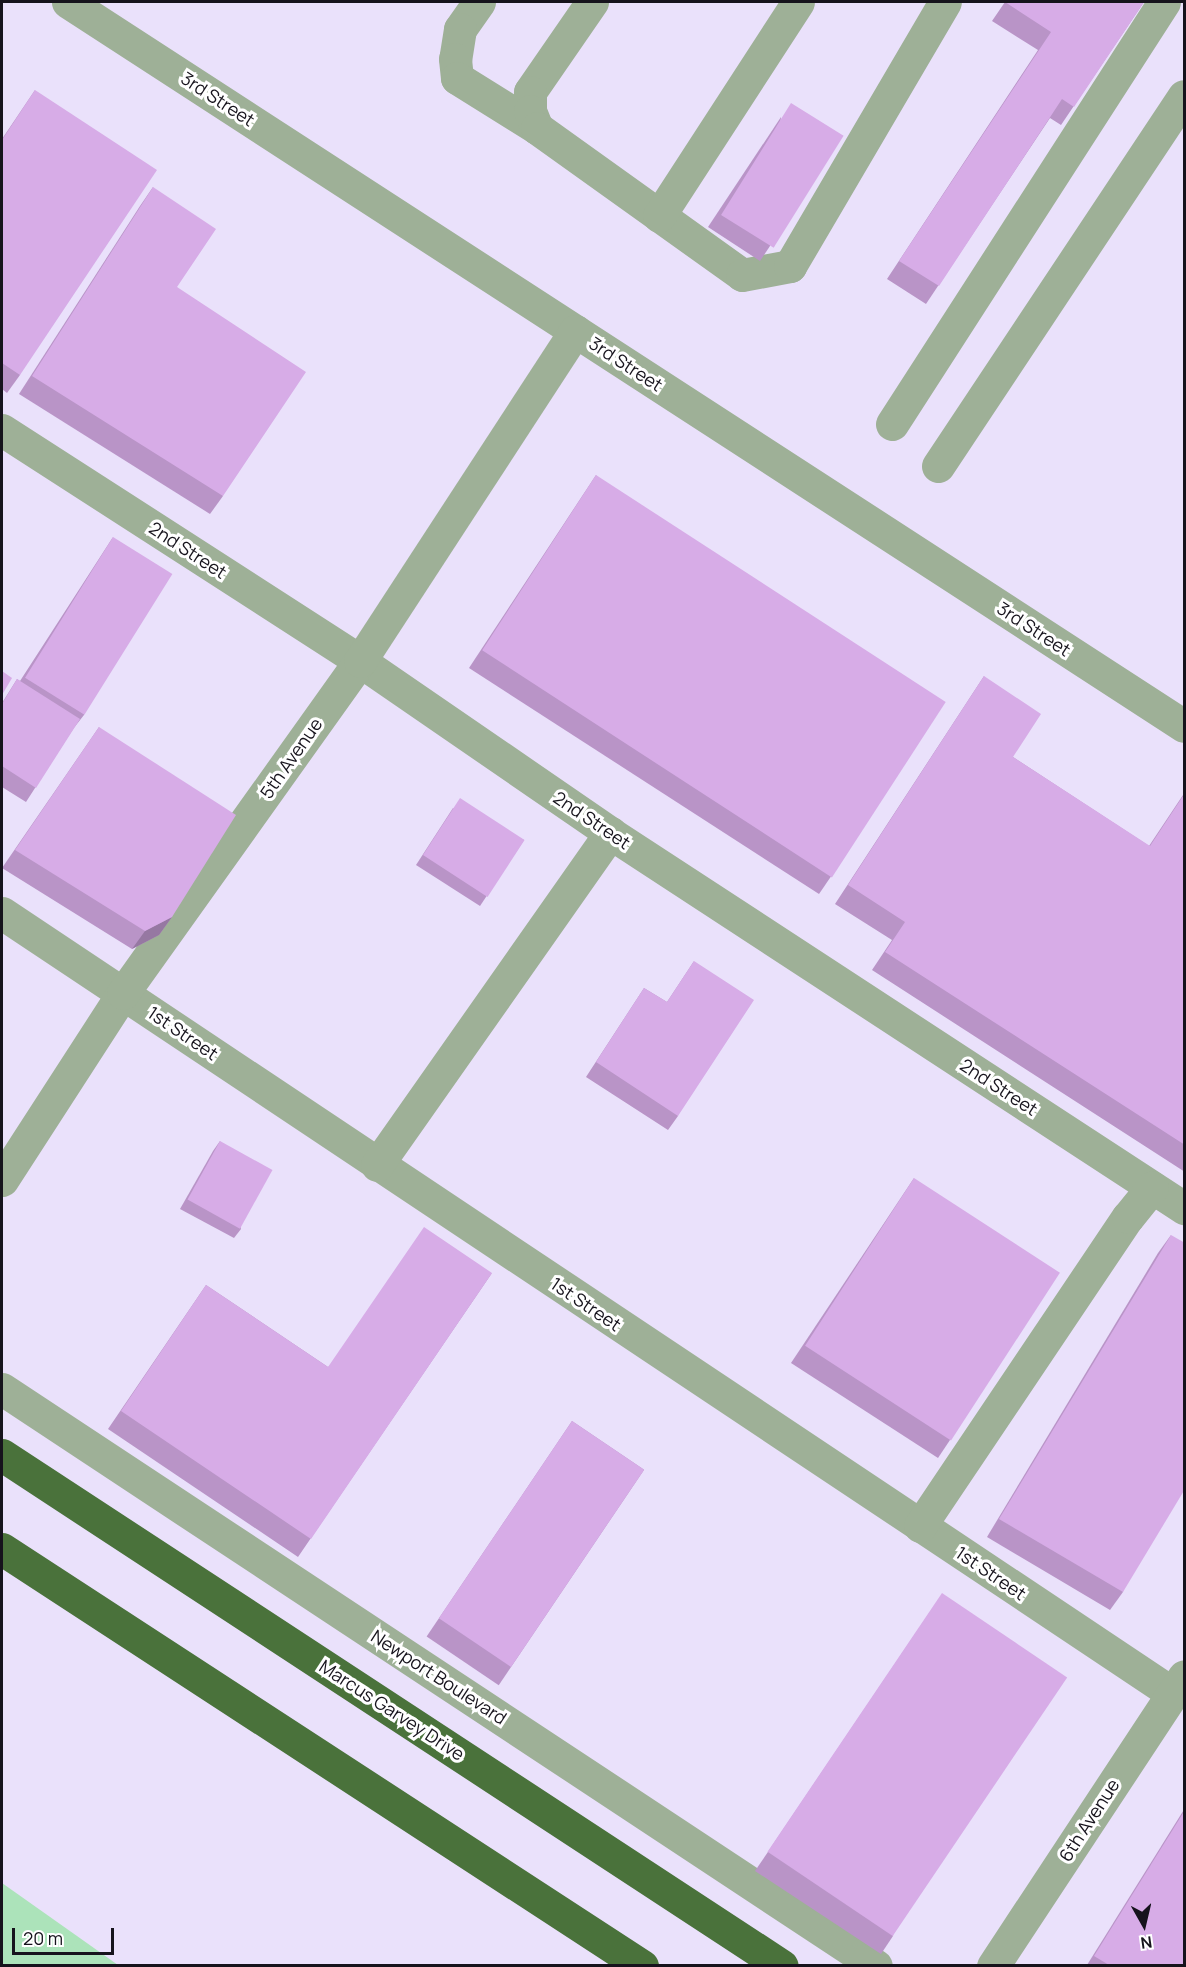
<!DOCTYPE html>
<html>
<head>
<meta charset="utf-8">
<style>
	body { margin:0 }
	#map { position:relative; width:1186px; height:1967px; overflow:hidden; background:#eae1fb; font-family:Manrope,sans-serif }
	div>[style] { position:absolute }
	.green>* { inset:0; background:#ace3ba }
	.minor>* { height:33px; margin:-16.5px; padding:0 16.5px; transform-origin:16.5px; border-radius:16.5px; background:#9eb097 }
	.highway>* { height:33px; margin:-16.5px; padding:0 16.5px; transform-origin:16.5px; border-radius:16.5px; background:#4a723b }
	.wall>* { inset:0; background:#b994c7; transform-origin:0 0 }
	.shaded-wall>* { inset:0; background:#9678a2 }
	.building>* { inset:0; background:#d7ace7; transform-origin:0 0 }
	span { translate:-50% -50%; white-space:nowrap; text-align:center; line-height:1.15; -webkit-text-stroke:6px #fff; paint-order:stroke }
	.street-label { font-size:18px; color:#16131c }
	.frame { position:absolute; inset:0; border:3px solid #16131c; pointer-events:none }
	.north { position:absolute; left:1114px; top:1895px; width:60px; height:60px; -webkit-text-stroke:4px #fff; paint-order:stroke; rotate:172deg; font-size:16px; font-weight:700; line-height:24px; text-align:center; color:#16131c }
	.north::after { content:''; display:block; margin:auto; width:21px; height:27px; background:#16131c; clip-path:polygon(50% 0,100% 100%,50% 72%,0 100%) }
	.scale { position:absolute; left:12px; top:1928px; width:102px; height:27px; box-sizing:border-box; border:3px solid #16131c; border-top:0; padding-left:8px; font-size:18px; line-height:21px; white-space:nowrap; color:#16131c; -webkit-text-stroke:4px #fff; paint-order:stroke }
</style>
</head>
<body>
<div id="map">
	<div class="green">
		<div style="clip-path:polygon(2px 1883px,118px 1965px,2px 1965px)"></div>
	</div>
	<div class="minor">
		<div style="left:68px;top:2px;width:1330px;rotate:32.97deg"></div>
		<div style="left:479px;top:2px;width:33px;rotate:125deg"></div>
		<div style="left:460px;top:29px;width:30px;rotate:99deg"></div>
		<div style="left:455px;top:59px;width:19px;rotate:84deg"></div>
		<div style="left:457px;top:78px;width:94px;rotate:32deg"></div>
		<div style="left:592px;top:2px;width:109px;rotate:124.6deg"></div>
		<div style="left:530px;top:92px;width:19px;rotate:90deg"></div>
		<div style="left:530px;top:111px;width:18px;rotate:68deg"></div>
		<div style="left:537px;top:128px;width:252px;rotate:35.6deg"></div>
		<div style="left:742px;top:275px;width:49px;rotate:-10.6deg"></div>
		<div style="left:790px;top:266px;width:306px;rotate:-59.6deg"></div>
		<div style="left:659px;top:216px;width:255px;rotate:-57deg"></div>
		<div style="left:892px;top:424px;width:502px;rotate:-57.2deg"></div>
		<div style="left:2px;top:430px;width:426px;rotate:32.8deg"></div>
		<div style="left:360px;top:661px;width:303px;rotate:34.5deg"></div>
		<div style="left:610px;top:833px;width:686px;rotate:33.16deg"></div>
		<div style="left:938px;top:466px;width:444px;rotate:-56.4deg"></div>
		<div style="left:2px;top:913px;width:1406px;rotate:33.69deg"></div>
		<div style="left:377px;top:1165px;width:406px;rotate:-54.9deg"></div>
		<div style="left:2px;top:1180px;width:223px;rotate:-57.1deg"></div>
		<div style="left:123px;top:993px;width:408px;rotate:-54.5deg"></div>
		<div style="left:360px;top:661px;width:394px;rotate:-56.9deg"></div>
		<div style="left:2px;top:1389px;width:1047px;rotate:33.43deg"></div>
		<div style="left:920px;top:1526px;width:372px;rotate:-56.1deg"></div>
		<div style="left:1128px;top:1217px;width:38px;rotate:-51deg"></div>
		<div style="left:993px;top:1966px;width:347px;rotate:-56.6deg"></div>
	</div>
	<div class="highway">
		<div style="left:2px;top:1455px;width:932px;rotate:33.23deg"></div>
		<div style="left:2px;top:1549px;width:764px;rotate:33.09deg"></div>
	</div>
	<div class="wall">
		<div style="clip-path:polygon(1005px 2px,1144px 2px,1061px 125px,1050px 118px,926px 304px,887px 279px,1038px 50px,992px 21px)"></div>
		<div style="clip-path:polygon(35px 90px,20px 375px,7px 393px,2px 389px,2px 139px)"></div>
		<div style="clip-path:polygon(781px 117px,770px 246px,760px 261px,708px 227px)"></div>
		<div style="clip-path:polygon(153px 187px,177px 287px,223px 496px,210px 514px,19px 394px,140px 206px)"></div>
		<div style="clip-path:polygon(596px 475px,832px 875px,819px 894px,469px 668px)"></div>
		<div style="clip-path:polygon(113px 537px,84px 715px,73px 729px,26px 802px,2px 787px,2px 703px,17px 679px,20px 681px)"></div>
		<div style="clip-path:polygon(984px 676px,1013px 757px,1149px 846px,1185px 792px,1185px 1172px,872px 970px,892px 940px,835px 904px)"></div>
		<div style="clip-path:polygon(99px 727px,172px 917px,159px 935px,132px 949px,2px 868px)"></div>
		<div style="clip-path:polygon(453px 808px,524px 840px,480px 906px,416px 865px)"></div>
		<div style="clip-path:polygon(694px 961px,678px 1116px,668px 1130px,586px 1077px,644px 988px,667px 1002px)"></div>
		<div style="clip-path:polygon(220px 1141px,241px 1229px,234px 1238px,180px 1209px,213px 1151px)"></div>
		<div style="clip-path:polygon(914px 1178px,950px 1440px,938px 1458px,791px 1363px)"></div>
		<div style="clip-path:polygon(1171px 1235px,1123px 1592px,1110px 1610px,987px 1537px,1158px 1253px)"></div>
		<div style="clip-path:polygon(492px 1273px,298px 1557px,108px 1429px,206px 1285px,328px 1367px)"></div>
		<div style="left:572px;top:1421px;width:87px;height:260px;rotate:34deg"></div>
		<div style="clip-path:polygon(930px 1612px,893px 1936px,881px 1954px,755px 1871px)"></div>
		<div style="clip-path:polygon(1185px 1808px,1185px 1965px,1087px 1965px)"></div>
	</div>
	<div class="shaded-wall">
		<div style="clip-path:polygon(172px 917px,159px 935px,132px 949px,145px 931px)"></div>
	</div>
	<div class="building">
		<div style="clip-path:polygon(1005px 2px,1144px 2px,1074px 107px,1062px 99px,939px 286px,899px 261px,1051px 32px)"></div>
		<div style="clip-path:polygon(35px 90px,157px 170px,20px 375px,2px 363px,2px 140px)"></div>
		<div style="left:791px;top:103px;width:62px;height:132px;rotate:32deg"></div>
		<div style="clip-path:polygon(153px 187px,216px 229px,177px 287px,306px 372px,223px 496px,32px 376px)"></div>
		<div style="left:596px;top:475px;width:417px;height:209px;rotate:33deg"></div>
		<div style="left:113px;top:537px;width:70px;height:166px;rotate:32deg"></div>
		<div style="clip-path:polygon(2px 671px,12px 678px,2px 695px)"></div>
		<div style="clip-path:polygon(984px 676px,1041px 714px,1013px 757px,1150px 846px,1185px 793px,1185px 1145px,885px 952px,905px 922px,848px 885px)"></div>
		<div style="clip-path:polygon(17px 679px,80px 719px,36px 788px,2px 766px,2px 704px)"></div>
		<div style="clip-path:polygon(99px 727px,236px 815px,172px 917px,145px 931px,15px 850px)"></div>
		<div style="left:460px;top:798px;width:77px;height:68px;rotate:33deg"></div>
		<div style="clip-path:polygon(694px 961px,754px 1000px,678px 1116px,596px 1062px,644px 988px,667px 1002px)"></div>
		<div style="left:220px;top:1141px;width:60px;height:67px;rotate:29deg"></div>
		<div style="left:914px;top:1178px;width:174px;height:200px;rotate:33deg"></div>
		<div style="clip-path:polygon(424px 1227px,492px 1273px,311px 1539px,121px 1411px,206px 1285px,328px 1367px)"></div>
		<div style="clip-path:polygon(1171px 1235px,1185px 1243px,1185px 1489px,1123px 1592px,999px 1519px)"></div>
		<div style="left:572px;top:1421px;width:87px;height:238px;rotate:34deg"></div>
		<div style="left:942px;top:1593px;width:151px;height:312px;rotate:34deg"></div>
		<div style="clip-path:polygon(1185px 1810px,1185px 1965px,1109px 1965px,1094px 1956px)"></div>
	</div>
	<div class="street-label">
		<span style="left:218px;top:99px;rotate:33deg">3rd Street</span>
		<span style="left:626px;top:364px;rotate:33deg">3rd Street</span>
		<span style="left:188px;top:550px;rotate:33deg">2nd Street</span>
		<span style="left:1034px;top:629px;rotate:33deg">3rd Street</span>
		<span style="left:291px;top:758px;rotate:-55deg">5th Avenue</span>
		<span style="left:592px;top:820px;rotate:34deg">2nd Street</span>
		<span style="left:183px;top:1033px;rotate:34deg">1st Street</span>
		<span style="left:999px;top:1087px;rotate:33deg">2nd Street</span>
		<span style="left:586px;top:1304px;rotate:34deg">1st Street</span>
		<span style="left:991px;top:1573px;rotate:34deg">1st Street</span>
		<span style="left:439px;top:1677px;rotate:33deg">Newport Boulevard</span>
		<span style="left:392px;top:1710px;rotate:33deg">Marcus Garvey Drive</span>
		<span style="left:1089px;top:1820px;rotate:-57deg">6th Avenue</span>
	</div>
	<div class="frame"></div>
	<div class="north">N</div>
	<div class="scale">20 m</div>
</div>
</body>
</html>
